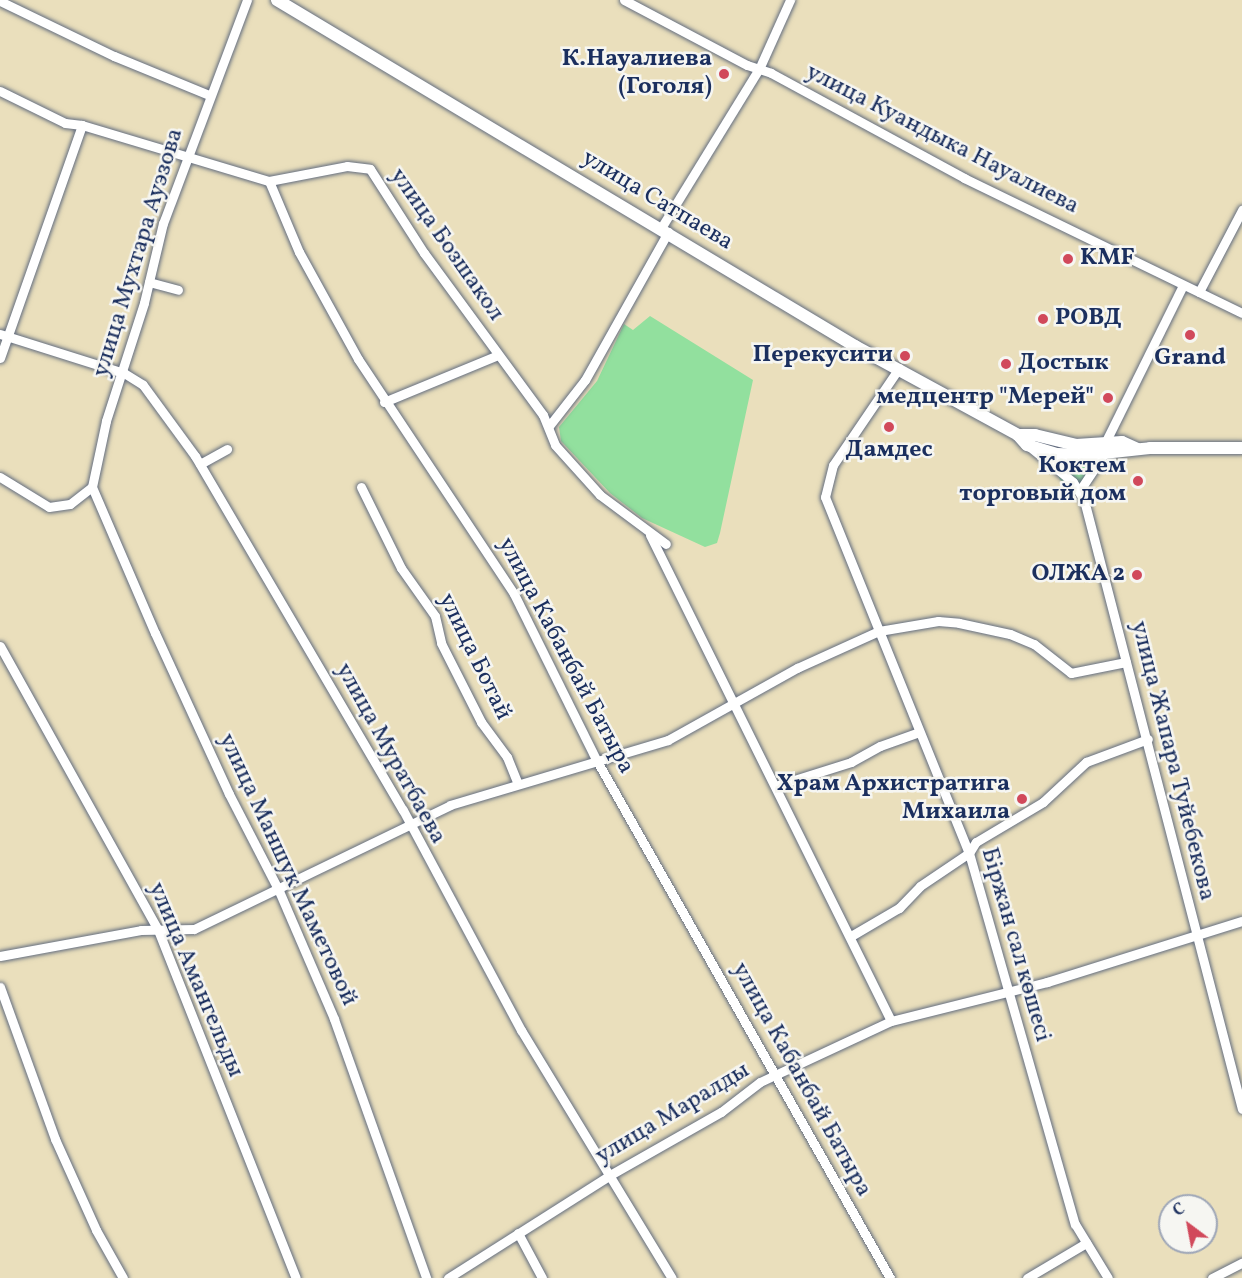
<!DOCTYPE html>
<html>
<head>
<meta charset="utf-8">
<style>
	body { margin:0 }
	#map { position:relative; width:1242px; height:1278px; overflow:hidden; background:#eadfbc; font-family:Vollkorn,serif }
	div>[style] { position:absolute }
	.green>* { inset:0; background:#92e09e }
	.roads { filter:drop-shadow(0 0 2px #636d7f) drop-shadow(0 0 2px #636d7f) }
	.minor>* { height:9px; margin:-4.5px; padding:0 4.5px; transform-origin:4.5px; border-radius:4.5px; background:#fff }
	.tertiary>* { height:12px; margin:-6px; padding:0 6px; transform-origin:6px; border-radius:6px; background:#fff }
	.dots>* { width:16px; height:16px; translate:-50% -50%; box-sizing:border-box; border:3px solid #f6f6f2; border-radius:50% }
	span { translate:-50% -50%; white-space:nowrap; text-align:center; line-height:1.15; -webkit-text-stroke:5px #f6f6f2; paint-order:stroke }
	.poi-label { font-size:24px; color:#1b2f5e; font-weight:700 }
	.right { translate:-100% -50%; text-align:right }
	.left { translate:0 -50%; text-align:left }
	.street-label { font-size:24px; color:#1b2f5e }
	.north { position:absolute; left:1158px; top:1194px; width:60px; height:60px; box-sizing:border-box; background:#f6f6f2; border:2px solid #9ea6b7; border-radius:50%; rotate:328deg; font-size:16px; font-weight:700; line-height:24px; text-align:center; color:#1b2f5e }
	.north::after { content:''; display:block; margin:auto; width:21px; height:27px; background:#d1495b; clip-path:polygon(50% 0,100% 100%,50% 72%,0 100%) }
</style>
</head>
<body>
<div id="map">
	<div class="green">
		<div style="clip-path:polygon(650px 316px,753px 380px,720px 533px,717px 543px,705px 547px,642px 518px,610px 493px,561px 441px,559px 427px,597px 381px,624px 324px,633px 330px)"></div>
		<div style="clip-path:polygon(1058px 455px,1093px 460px,1084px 482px,1072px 485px,1060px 480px,1055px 468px)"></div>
	</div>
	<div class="roads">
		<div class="minor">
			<div style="left:247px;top:0;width:238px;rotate:110.6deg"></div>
			<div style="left:163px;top:223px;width:82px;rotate:103.4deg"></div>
			<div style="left:144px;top:303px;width:124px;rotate:107.9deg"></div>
			<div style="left:106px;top:421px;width:67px;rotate:102deg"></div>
			<div style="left:92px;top:487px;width:159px;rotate:66.7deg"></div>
			<div style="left:155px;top:633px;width:177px;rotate:65.3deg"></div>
			<div style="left:229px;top:794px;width:109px;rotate:62.7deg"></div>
			<div style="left:279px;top:891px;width:139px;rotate:66.7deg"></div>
			<div style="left:334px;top:1019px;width:275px;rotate:70.4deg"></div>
			<div style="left:624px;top:0;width:139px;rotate:27.9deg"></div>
			<div style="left:747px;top:65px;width:25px;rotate:18deg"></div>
			<div style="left:771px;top:73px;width:220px;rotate:28.5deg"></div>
			<div style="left:964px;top:178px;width:309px;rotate:25.9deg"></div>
			<div style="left:0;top:1px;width:127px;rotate:25.8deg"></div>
			<div style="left:114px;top:56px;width:103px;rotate:22.3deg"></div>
			<div style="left:0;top:91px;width:72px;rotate:26.2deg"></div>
			<div style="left:65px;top:123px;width:17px;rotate:7deg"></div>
			<div style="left:82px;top:125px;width:195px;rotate:16.7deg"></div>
			<div style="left:269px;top:181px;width:77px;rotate:67.1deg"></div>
			<div style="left:299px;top:252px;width:122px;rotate:61.1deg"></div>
			<div style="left:358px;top:359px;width:282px;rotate:56.4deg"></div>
			<div style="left:514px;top:594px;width:186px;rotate:63.6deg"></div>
			<div style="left:597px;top:761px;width:594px;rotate:60.46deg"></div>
			<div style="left:269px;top:181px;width:79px;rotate:-10.9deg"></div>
			<div style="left:347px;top:166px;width:23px;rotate:7deg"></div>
			<div style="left:370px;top:169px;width:100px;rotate:57.3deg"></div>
			<div style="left:424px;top:253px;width:201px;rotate:53.7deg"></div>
			<div style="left:543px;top:415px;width:32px;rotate:68deg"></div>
			<div style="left:555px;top:445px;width:67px;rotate:48deg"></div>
			<div style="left:600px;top:495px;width:82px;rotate:36.6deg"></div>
			<div style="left:661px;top:228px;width:187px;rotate:-58.4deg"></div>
			<div style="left:759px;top:69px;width:76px;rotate:-65.8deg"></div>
			<div style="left:149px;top:282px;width:30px;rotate:15deg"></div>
			<div style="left:1199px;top:292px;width:93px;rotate:-62.3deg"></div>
			<div style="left:0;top:334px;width:130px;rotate:17.5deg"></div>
			<div style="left:124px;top:373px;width:22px;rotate:32deg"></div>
			<div style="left:143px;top:385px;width:88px;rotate:53.8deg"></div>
			<div style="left:195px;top:456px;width:411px;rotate:59.6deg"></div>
			<div style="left:403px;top:810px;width:250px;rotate:61.8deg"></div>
			<div style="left:521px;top:1030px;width:290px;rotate:58.7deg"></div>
			<div style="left:0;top:358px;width:247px;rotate:-70.6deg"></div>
			<div style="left:899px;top:368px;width:117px;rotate:124.2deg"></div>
			<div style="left:833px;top:465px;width:33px;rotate:104deg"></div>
			<div style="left:825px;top:497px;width:384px;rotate:68deg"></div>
			<div style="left:969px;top:853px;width:386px;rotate:74.1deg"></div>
			<div style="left:1075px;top:1224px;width:63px;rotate:58.6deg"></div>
			<div style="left:384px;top:402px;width:123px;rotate:-22.4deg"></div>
			<div style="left:549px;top:426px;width:58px;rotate:-52deg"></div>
			<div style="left:585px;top:380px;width:170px;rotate:-60.7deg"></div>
			<div style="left:1104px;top:445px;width:178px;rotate:-63.7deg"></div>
			<div style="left:1030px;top:447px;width:55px;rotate:39.1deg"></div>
			<div style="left:1073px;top:482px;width:21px;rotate:59deg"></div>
			<div style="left:1084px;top:500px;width:629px;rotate:75.46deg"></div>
			<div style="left:200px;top:464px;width:31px;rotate:-29deg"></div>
			<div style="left:0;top:477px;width:57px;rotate:31.5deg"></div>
			<div style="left:49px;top:507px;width:21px;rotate:-8deg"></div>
			<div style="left:70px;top:504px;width:28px;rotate:-38deg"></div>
			<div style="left:361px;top:487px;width:90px;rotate:63.7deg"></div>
			<div style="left:401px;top:568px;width:59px;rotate:54.7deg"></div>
			<div style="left:435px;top:616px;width:28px;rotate:77deg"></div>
			<div style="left:441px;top:643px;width:89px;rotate:63.1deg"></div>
			<div style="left:481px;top:722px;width:44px;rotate:53.4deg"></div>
			<div style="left:507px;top:757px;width:27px;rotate:68deg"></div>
			<div style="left:1080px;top:490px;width:43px;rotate:-56.3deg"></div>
			<div style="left:650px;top:535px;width:542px;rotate:63.62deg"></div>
			<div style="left:0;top:646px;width:325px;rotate:60.9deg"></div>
			<div style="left:158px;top:930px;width:374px;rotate:68.4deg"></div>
			<div style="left:775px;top:786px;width:80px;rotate:-17.5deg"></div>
			<div style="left:851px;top:762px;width:33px;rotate:-29deg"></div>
			<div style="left:880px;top:746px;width:41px;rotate:-19.7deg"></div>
			<div style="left:851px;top:936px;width:56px;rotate:-30.3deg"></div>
			<div style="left:899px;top:908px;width:30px;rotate:-46deg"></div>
			<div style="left:920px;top:886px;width:59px;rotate:-34deg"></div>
			<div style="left:969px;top:853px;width:13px;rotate:-58deg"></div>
			<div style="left:976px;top:842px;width:78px;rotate:-30.8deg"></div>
			<div style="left:1043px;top:802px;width:59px;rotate:-42.9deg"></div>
			<div style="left:1086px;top:762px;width:66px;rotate:-20.4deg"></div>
			<div style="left:0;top:956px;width:143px;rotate:-10.4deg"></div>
			<div style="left:141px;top:930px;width:53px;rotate:-1.1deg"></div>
			<div style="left:194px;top:929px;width:284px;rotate:-25.8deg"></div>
			<div style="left:450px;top:805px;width:227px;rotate:-16.6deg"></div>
			<div style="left:668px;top:740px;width:148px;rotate:-29.2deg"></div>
			<div style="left:797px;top:668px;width:90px;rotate:-24.3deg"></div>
			<div style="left:879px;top:631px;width:60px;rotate:-9.6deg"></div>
			<div style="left:938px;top:621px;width:21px;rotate:5deg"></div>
			<div style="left:959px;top:623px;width:52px;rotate:12.2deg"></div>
			<div style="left:1010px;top:634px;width:26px;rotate:23deg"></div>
			<div style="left:1034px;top:644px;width:47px;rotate:38.1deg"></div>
			<div style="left:1071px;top:673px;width:56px;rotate:-11.3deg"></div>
			<div style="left:0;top:987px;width:162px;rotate:70.1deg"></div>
			<div style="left:55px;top:1139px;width:100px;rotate:65.7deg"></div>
			<div style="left:96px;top:1230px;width:55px;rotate:60.6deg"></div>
			<div style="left:518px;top:1233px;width:51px;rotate:61.9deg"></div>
			<div style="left:448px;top:1278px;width:192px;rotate:-32.4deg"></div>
			<div style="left:610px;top:1175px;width:128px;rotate:-29.6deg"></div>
			<div style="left:721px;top:1112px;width:49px;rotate:-37.6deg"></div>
			<div style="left:760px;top:1082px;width:145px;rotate:-25deg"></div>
			<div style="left:891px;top:1021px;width:161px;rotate:-14deg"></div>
			<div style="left:1047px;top:982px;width:204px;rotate:-17.4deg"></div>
			<div style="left:1027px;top:1278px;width:69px;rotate:-30.7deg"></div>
			<div style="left:1212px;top:1278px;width:34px;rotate:-27deg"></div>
		</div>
		<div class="tertiary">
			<div style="left:277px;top:0;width:674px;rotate:30.91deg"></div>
			<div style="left:855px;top:346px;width:186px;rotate:28.6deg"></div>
			<div style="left:1018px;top:435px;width:13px;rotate:48deg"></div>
			<div style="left:1027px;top:445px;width:31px;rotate:17deg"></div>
			<div style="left:1057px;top:454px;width:28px;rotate:2deg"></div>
			<div style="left:1085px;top:455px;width:65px;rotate:-6.1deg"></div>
			<div style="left:1150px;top:448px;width:92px"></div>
			<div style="left:1018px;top:435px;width:17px"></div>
			<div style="left:1035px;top:435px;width:42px;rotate:13.7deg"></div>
			<div style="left:1076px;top:445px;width:46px;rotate:-3.7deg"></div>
			<div style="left:1122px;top:442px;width:17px;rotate:24deg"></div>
		</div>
	</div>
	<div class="dots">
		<div style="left:724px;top:74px;background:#d1495b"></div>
		<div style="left:1068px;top:259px;background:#d1495b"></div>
		<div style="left:1043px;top:319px;background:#d1495b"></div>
		<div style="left:1190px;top:335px;background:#d1495b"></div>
		<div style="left:905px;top:356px;background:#d1495b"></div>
		<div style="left:1006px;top:364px;background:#d1495b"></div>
		<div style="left:1108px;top:398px;background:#d1495b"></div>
		<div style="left:889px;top:427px;background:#d1495b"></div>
		<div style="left:1138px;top:481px;background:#d1495b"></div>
		<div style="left:1137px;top:575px;background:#d1495b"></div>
		<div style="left:1022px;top:799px;background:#d1495b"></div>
	</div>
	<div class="poi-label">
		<span class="right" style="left:712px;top:74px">К.Науалиева<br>(Гоголя)</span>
		<span class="left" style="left:1080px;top:259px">KMF</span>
		<span class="left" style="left:1055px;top:319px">РОВД</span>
		<span class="right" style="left:893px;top:356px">Перекусити</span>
		<span style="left:1190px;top:359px">Grand</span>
		<span class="left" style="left:1018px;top:364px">Достык</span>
		<span class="right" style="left:1094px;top:398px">медцентр "Мерей"</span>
		<span style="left:889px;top:451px">Дамдес</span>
		<span class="right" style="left:1126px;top:481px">Коктем<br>торговый дом</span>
		<span class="right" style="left:1125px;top:575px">ОЛЖА 2</span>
		<span class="right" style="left:1010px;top:799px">Храм Архистратига<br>Михаила</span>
	</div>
	<div class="street-label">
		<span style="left:942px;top:140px;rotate:27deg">улица Куандыка Науалиева</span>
		<span style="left:657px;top:201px;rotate:31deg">улица Сатпаева</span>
		<span style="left:446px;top:245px;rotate:55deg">улица Бозшакол</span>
		<span style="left:139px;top:253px;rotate:-73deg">улица Мухтара Ауэзова</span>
		<span style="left:565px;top:656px;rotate:62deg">улица Кабанбай Батыра</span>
		<span style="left:474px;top:657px;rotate:64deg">улица Ботай</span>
		<span style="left:390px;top:754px;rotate:61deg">улица Муратбаева</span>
		<span style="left:1172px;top:761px;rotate:76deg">улица Жапара Туйебекова</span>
		<span style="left:287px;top:870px;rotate:65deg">улица Маншук Маметовой</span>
		<span style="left:1015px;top:945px;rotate:74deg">Біржан сал көшесі</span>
		<span style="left:195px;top:980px;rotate:67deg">улица Амангельды</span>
		<span style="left:801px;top:1080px;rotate:61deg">улица Кабанбай Батыра</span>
		<span style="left:673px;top:1114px;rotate:-31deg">улица Маралды</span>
	</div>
	<div class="north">С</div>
</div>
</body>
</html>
